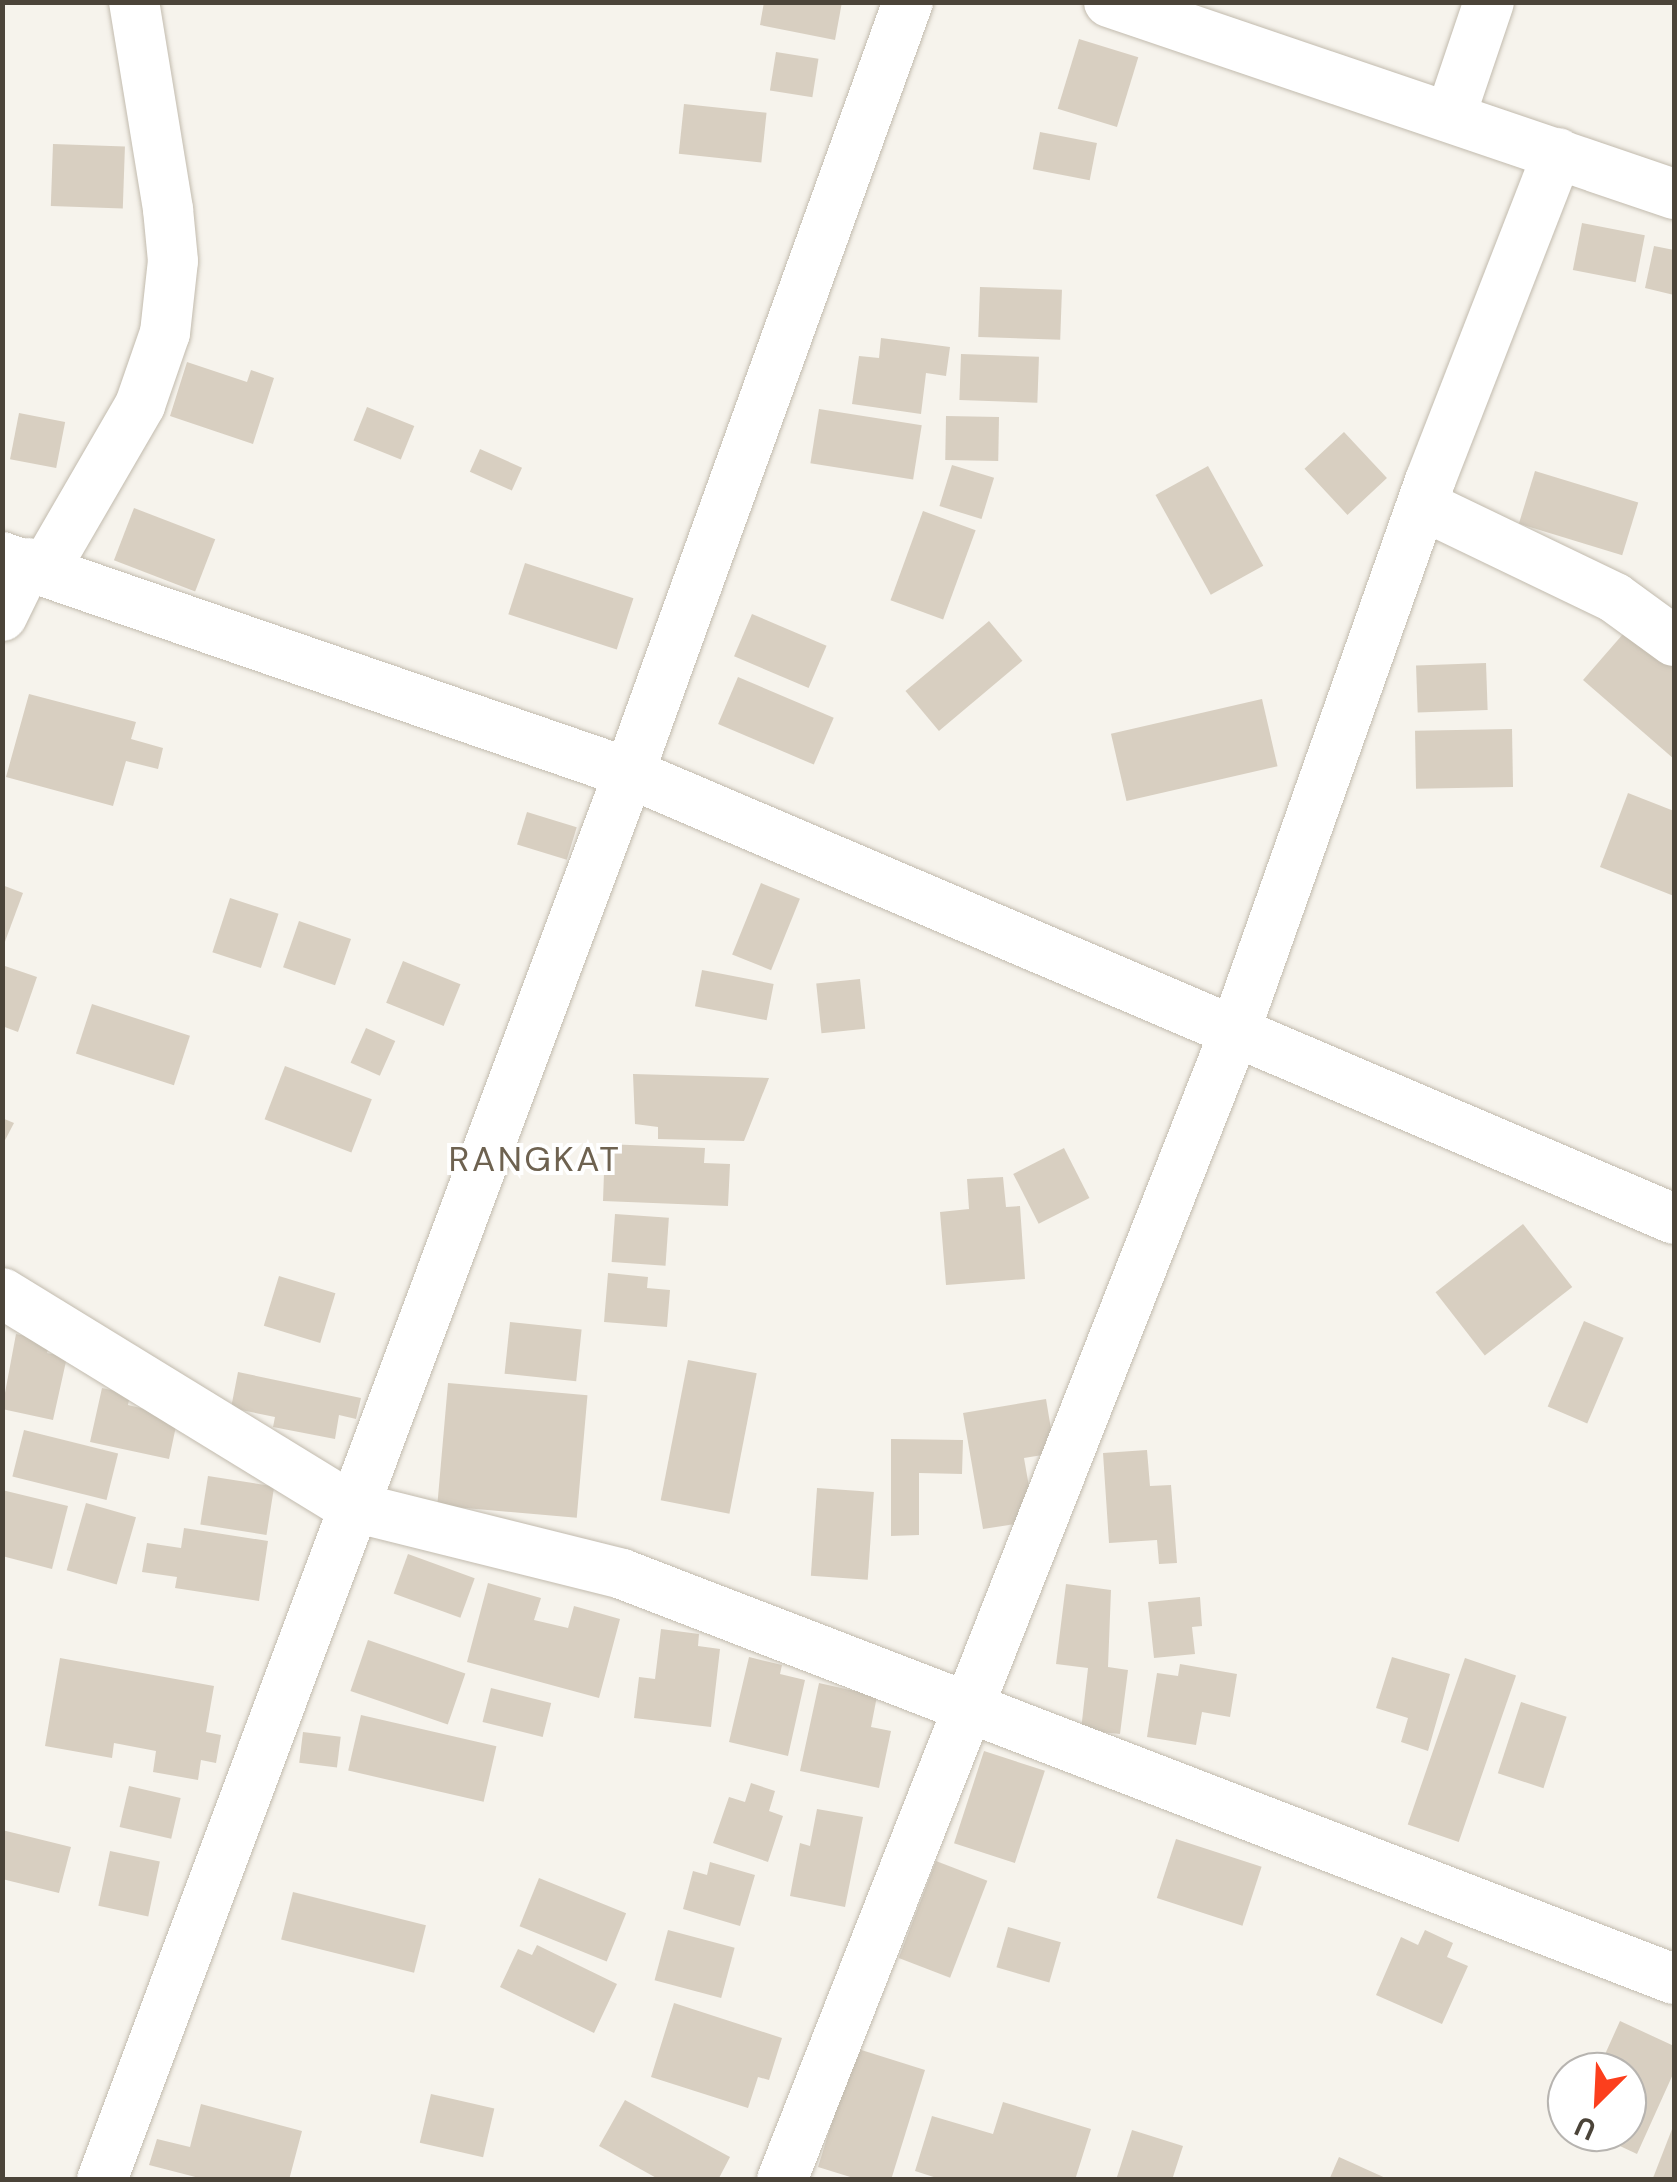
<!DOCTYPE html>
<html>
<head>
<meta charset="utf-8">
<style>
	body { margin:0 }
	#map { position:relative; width:1677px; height:2182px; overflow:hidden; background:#f6f3ec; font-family:"DM Sans",sans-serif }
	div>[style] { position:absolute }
	.building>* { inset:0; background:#d8cfc1; transform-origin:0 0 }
	.roads { filter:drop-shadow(0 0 2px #c2bbae) drop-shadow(0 0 2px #c2bbae) }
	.minor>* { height:50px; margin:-25px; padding:0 25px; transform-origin:25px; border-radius:25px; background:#fff }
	span { translate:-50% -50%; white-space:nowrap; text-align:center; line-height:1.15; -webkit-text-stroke:8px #fff; paint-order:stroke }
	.quarter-label { font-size:35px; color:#6e6250; letter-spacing:2.5px }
	.frame { position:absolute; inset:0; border:5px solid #4b4439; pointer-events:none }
	.north { position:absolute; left:1547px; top:2052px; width:100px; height:100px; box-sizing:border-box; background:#fff; border:2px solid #b7b4b0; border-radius:50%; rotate:204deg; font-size:28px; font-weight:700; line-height:40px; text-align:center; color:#4b4439 }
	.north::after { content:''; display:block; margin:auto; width:35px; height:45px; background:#fc3f1d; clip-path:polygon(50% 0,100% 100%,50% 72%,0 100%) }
</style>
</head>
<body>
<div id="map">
	<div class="building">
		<div style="clip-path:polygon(764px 2px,842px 2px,835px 40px,760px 25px)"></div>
		<div style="left:1079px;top:39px;width:62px;height:73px;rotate:17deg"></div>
		<div style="left:776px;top:52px;width:43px;height:39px;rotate:9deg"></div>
		<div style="left:684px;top:104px;width:83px;height:50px;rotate:6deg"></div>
		<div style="left:1040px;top:132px;width:58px;height:38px;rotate:11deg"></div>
		<div style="left:53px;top:144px;width:72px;height:62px;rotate:2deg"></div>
		<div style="left:1582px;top:223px;width:64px;height:48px;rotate:11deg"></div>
		<div style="clip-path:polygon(1654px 246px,1674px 250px,1674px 295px,1645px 288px)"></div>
		<div style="left:980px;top:287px;width:82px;height:50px;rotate:2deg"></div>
		<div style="clip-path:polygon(881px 338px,950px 347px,946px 376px,926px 373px,921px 414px,852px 404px,859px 356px,879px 358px)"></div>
		<div style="left:961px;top:354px;width:78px;height:46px;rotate:2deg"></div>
		<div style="clip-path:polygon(187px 362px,247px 382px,251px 370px,274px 378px,253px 444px,170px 416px)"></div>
		<div style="left:367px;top:407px;width:51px;height:36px;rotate:22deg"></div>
		<div style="left:819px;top:409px;width:104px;height:55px;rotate:9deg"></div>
		<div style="left:19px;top:413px;width:47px;height:47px;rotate:11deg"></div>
		<div style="left:946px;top:416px;width:53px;height:44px;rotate:1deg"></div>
		<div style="left:1344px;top:432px;width:63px;height:54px;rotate:47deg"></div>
		<div style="left:480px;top:449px;width:46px;height:25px;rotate:24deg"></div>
		<div style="left:952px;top:465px;width:44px;height:43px;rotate:17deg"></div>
		<div style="left:1208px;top:466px;width:114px;height:60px;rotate:61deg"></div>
		<div style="left:1535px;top:471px;width:108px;height:55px;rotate:17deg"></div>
		<div style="left:134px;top:508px;width:87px;height:56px;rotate:21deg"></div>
		<div style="left:923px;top:511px;width:56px;height:95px;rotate:20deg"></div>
		<div style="left:525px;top:563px;width:114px;height:54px;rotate:18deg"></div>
		<div style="left:752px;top:614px;width:81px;height:46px;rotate:23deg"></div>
		<div style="left:989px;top:621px;width:52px;height:109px;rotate:50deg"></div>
		<div style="clip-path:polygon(1630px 626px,1674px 665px,1674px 759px,1583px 680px)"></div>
		<div style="left:1486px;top:663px;width:47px;height:70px;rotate:88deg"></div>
		<div style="left:738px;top:677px;width:104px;height:51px;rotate:23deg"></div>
		<div style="clip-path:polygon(29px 694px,136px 722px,131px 739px,163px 748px,158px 769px,126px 761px,113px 806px,6px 777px)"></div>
		<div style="left:1262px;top:699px;width:69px;height:155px;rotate:77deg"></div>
		<div style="left:1512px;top:729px;width:58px;height:97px;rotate:89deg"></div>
		<div style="clip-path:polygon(1628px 793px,1674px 811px,1674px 896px,1600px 867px)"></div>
		<div style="left:527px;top:812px;width:52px;height:34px;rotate:17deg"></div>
		<div style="left:761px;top:883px;width:42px;height:77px;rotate:22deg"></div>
		<div style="clip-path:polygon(2px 885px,23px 893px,3px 947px,2px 947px)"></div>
		<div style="left:230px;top:898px;width:51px;height:57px;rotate:18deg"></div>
		<div style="left:299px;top:921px;width:55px;height:49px;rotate:19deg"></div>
		<div style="left:403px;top:961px;width:62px;height:45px;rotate:22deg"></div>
		<div style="clip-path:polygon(2px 965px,37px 977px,18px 1032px,2px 1026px)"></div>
		<div style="left:702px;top:970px;width:73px;height:37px;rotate:11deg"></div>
		<div style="left:860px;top:979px;width:50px;height:44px;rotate:84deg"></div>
		<div style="left:92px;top:1004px;width:103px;height:52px;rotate:18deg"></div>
		<div style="left:366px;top:1028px;width:32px;height:38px;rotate:24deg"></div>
		<div style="left:285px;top:1066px;width:93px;height:57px;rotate:21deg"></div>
		<div style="clip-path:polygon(633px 1074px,769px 1078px,744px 1141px,658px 1139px,658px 1127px,635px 1124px)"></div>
		<div style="clip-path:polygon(2px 1118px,14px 1123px,2px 1146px)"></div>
		<div style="clip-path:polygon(605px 1144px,705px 1148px,704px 1163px,730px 1164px,728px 1206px,603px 1201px)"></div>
		<div style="left:1064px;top:1148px;width:56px;height:57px;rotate:63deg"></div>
		<div style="clip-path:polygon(1003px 1177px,1006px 1207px,1020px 1206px,1025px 1279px,946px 1285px,940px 1212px,969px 1209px,967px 1179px)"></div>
		<div style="left:615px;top:1214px;width:54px;height:48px;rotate:4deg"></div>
		<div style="left:1523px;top:1224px;width:80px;height:111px;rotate:52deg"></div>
		<div style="clip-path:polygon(608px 1273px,648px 1277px,647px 1288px,670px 1290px,667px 1327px,604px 1322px)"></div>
		<div style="left:279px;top:1276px;width:59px;height:52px;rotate:17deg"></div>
		<div style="left:1584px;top:1321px;width:43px;height:93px;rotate:23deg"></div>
		<div style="left:510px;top:1322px;width:72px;height:52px;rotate:6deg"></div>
		<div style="clip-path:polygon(16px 1334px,50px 1341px,47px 1353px,67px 1357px,53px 1420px,2px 1409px)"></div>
		<div style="left:688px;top:1360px;width:70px;height:143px;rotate:11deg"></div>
		<div style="clip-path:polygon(238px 1372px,361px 1398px,356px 1419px,339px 1415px,335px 1439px,273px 1427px,275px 1417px,231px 1408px)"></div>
		<div style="left:448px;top:1383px;width:140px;height:123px;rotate:5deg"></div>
		<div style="clip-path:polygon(102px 1388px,130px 1394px,128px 1405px,178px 1417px,169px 1459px,90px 1442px)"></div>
		<div style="clip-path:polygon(1046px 1399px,1055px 1453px,1024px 1458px,1035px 1521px,983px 1529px,963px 1413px)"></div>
		<div style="left:24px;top:1430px;width:97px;height:48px;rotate:14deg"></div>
		<div style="clip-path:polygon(891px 1439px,963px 1440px,962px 1474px,919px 1473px,919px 1535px,891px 1536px)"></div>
		<div style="clip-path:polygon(1147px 1450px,1150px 1486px,1171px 1485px,1177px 1563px,1159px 1564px,1157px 1540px,1109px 1543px,1103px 1453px)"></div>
		<div style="left:208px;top:1476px;width:67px;height:49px;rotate:9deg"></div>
		<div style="left:817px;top:1488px;width:57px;height:88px;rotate:4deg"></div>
		<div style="clip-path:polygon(2px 1490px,68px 1506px,52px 1569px,2px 1556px)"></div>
		<div style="left:86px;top:1503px;width:52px;height:70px;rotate:16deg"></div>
		<div style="clip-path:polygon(184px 1528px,268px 1541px,259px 1601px,175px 1588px,177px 1577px,142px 1572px,147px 1543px,181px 1548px)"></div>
		<div style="left:408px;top:1554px;width:71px;height:42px;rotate:20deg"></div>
		<div style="clip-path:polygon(488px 1583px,541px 1598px,534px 1620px,568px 1628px,574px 1606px,620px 1619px,599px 1698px,467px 1662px)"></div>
		<div style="clip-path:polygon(1066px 1584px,1111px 1590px,1108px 1667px,1128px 1670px,1120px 1734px,1081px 1730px,1088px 1668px,1056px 1664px)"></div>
		<div style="clip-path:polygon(1200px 1597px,1202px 1626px,1192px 1627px,1195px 1654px,1154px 1658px,1148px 1602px)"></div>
		<div style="clip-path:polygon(661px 1629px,699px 1634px,698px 1646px,720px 1649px,711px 1727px,634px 1718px,639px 1677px,655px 1679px)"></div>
		<div style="left:368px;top:1640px;width:103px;height:54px;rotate:19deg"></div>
		<div style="clip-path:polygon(749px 1657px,782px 1665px,780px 1674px,805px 1680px,788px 1756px,729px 1742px)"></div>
		<div style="clip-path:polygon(1392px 1657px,1450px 1674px,1428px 1751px,1401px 1742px,1408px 1718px,1376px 1708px)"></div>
		<div style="clip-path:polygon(60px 1658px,214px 1686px,206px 1732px,221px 1735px,216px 1763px,201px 1760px,198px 1780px,153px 1772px,156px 1751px,114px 1743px,112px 1758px,45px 1746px)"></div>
		<div style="left:1465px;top:1658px;width:54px;height:176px;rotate:19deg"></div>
		<div style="clip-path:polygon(1180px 1664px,1237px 1674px,1230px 1717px,1202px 1712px,1196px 1745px,1147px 1737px,1157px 1673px,1178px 1676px)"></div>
		<div style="clip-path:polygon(819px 1683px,877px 1696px,871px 1727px,891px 1731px,879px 1788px,800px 1771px)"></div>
		<div style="left:491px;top:1688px;width:62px;height:35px;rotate:14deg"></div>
		<div style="left:1521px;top:1702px;width:48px;height:75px;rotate:18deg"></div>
		<div style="left:361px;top:1715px;width:139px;height:57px;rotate:13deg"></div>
		<div style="left:303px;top:1732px;width:38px;height:31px;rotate:7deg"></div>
		<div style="left:984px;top:1751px;width:64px;height:97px;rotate:18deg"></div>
		<div style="clip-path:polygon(751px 1783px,775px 1791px,769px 1811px,783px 1816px,768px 1862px,713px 1843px,729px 1797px,745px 1802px)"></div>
		<div style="left:129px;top:1786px;width:53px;height:42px;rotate:13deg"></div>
		<div style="clip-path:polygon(817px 1809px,863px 1817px,845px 1907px,790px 1896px,800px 1843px,810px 1846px)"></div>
		<div style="clip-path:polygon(2px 1830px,71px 1847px,59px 1893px,2px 1879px)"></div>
		<div style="left:1176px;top:1839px;width:90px;height:62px;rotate:18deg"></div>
		<div style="left:110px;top:1851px;width:51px;height:56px;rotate:12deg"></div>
		<div style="left:936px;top:1861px;width:55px;height:104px;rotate:21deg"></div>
		<div style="clip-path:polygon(710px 1862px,755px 1875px,740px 1926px,683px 1909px,693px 1871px,707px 1875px)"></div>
		<div style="left:539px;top:1878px;width:94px;height:52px;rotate:22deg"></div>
		<div style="left:293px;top:1892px;width:137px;height:49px;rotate:14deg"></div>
		<div style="left:1008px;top:1927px;width:55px;height:42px;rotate:16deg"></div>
		<div style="left:668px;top:1930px;width:69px;height:52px;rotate:15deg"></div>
		<div style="clip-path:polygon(1425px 1930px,1453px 1943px,1447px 1957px,1468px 1966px,1442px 2024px,1376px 1995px,1401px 1937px,1418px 1945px)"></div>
		<div style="clip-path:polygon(537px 1945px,617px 1984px,594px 2033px,500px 1987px,518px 1949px,532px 1955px)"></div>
		<div style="clip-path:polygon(674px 2003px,782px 2038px,769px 2080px,758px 2077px,748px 2108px,651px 2077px)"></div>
		<div style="clip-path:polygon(1620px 2021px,1674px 2046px,1674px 2072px,1637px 2154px,1590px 2132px,1627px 2132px,1627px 2072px,1597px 2072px)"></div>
		<div style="clip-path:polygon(855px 2048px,925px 2070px,891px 2180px,860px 2180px,818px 2167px)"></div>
		<div style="left:431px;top:2094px;width:65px;height:50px;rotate:13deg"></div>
		<div style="clip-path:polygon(625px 2100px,730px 2157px,718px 2180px,660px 2180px,599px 2146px)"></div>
		<div style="clip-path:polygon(1003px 2102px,1091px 2129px,1075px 2180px,943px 2180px,915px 2171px,932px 2116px,993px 2134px)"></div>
		<div style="clip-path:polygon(201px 2104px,302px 2131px,289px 2180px,207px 2180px,149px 2165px,157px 2139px,190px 2147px)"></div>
		<div style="clip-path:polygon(1674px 2124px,1674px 2180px,1656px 2180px,1653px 2178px)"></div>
		<div style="clip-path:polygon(1132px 2130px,1183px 2146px,1172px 2180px,1116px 2180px)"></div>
		<div style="clip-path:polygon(1339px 2157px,1390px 2180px,1329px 2180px)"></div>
	</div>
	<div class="roads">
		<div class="minor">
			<div style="left:1109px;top:2px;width:597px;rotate:18.77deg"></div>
			<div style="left:1450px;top:117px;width:121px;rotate:-71.3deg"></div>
			<div style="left:1422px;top:505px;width:214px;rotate:25.7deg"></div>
			<div style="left:1615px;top:598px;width:73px;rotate:36.1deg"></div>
			<div style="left:2px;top:557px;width:663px;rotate:19.01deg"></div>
			<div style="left:629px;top:773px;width:1136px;rotate:23.11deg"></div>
			<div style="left:45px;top:569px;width:190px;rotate:-59.9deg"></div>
			<div style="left:140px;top:405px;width:76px;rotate:-70.9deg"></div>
			<div style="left:165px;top:333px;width:72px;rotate:-83.7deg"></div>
			<div style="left:173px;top:261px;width:52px;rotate:-95.5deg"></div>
			<div style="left:168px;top:209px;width:210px;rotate:-99.3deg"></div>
			<div style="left:2px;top:616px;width:59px;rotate:-63.9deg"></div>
			<div style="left:2px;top:1293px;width:408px;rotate:31.5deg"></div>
			<div style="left:350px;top:1506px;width:280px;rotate:14deg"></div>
			<div style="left:622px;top:1574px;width:1127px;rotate:21.06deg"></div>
			<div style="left:102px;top:2180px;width:1502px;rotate:-69.47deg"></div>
			<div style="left:629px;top:773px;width:820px;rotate:-70.11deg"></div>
			<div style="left:782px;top:2180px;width:1235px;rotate:-68.48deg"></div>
			<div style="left:1235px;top:1031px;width:584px;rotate:-70.48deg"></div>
			<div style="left:1430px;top:481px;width:352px;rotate:-68.7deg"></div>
		</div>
	</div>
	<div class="quarter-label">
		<span style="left:535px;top:1159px">RANGKAT</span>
	</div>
	<div class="frame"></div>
	<div class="north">U</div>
</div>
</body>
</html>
